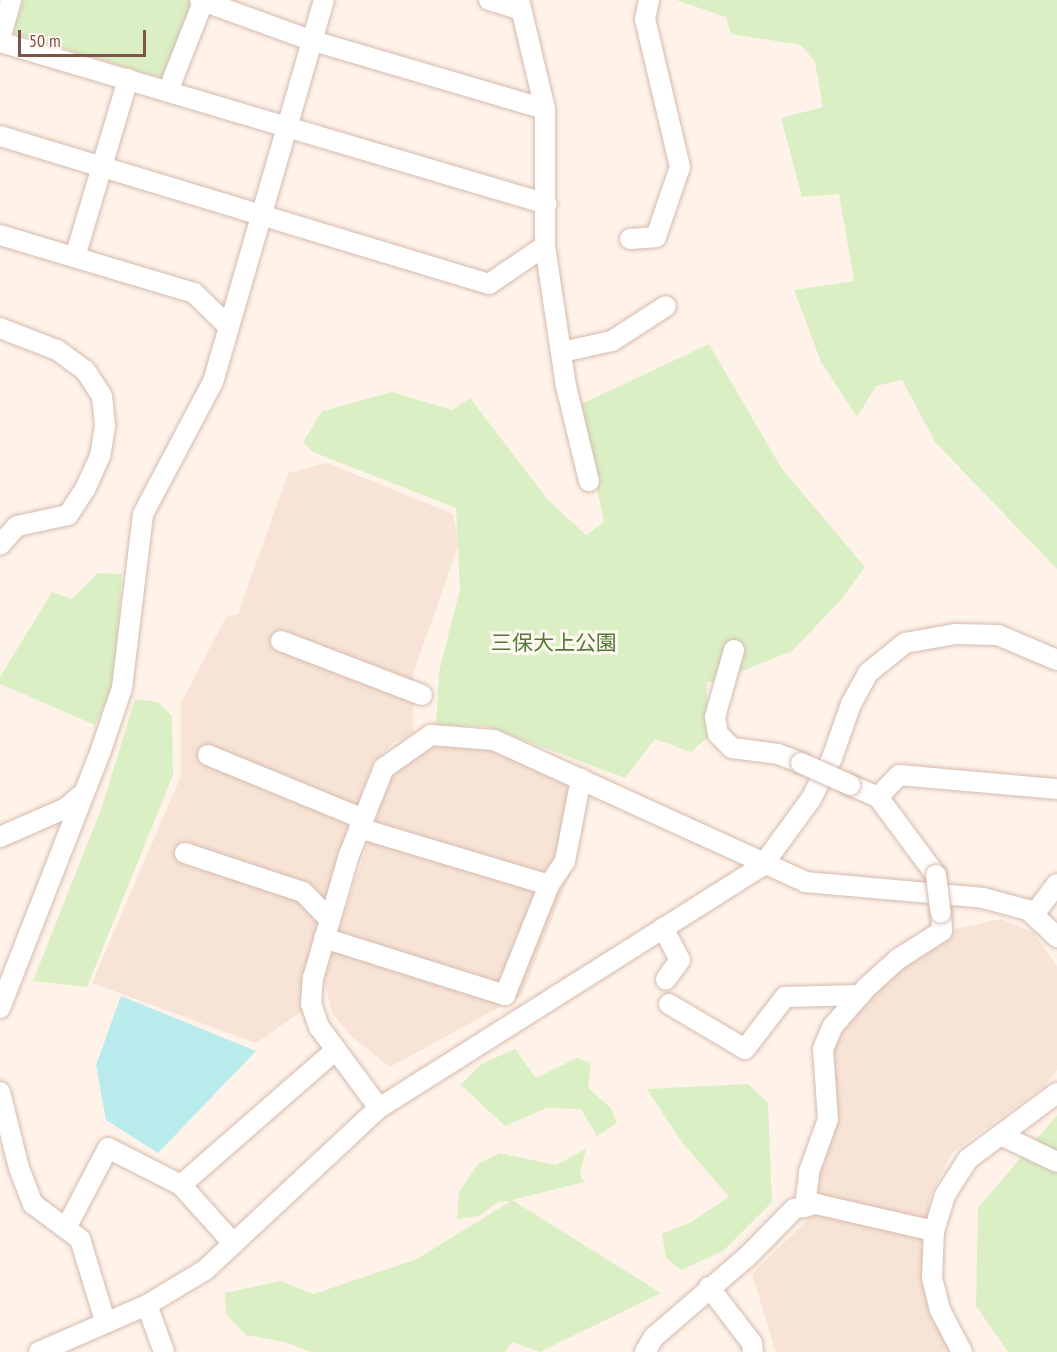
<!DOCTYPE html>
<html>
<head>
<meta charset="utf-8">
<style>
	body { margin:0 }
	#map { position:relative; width:1057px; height:1352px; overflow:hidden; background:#fff3e9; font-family:"PT Sans Narrow","Noto Sans JP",sans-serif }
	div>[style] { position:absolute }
	.residential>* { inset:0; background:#f7e4d6 }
	.green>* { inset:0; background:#dbefc4 }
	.water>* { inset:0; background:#baebec }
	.roads { filter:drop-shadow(0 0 2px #d5bbaf) drop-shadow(0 0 2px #d5bbaf) }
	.minor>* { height:20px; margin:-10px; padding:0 10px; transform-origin:10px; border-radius:10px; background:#fff }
	.bridges { filter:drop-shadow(0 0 2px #d5bbaf) drop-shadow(0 0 2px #d5bbaf) }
	.minor-bridge>* { height:20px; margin:-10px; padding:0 10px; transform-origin:10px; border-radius:10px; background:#fff }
	span { translate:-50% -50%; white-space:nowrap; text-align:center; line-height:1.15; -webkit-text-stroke:6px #fff8f1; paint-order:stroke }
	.park-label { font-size:21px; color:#537739 }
	.scale { position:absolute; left:18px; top:30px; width:128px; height:27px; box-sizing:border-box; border:3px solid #7d5448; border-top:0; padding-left:8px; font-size:18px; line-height:21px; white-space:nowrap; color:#7d5448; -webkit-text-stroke:4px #fff8f1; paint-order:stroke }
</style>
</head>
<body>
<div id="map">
	<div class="residential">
		<div style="clip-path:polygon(327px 463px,453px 514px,459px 544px,413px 674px,413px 734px,395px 742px,373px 762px,341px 849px,305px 972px,303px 1011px,256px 1043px,92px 983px,181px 776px,181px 703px,226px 617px,238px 614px,288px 473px)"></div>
		<div style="clip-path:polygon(462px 746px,491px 750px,586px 794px,571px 831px,577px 857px,522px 995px,390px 1067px,352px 1037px,332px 1013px,325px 982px,329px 957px,389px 781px,410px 759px,433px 747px)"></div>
		<div style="clip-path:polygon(1001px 919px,1033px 932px,1057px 966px,1057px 1070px,1045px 1085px,952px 1153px,930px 1197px,922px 1264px,928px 1308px,955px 1352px,776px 1352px,752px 1274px,807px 1220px,833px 1040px,906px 963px,956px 929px)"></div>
	</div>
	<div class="green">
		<div style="clip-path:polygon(23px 0,190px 0,194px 4px,168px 80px,13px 33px)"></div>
		<div style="clip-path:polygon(676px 0,1057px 0,1057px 569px,935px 442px,902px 380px,876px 386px,857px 417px,821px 362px,794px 290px,854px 281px,839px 194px,802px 197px,781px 118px,823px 107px,815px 62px,801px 45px,731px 34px,726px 17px)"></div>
		<div style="clip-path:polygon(709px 344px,782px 469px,865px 567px,840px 601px,792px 651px,715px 682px,707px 682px,707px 738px,691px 752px,655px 739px,625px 778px,486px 726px,436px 725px,439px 672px,460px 589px,456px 508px,313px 452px,303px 442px,322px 411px,392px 392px,452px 410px,470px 398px,548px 500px,586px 535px,604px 522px,579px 405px)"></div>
		<div style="clip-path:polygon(98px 573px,122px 574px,114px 684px,95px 725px,0 684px,0 677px,52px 592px,72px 599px)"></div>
		<div style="clip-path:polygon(135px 699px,158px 702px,172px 716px,173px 775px,87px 987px,33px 981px,102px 807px)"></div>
		<div style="clip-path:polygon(515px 1049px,536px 1078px,577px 1058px,591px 1063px,588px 1088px,611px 1108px,617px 1123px,597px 1136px,581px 1109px,546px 1108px,505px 1126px,461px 1085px,481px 1064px)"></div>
		<div style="clip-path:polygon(748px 1084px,768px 1103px,772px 1202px,723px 1251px,681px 1270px,666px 1258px,662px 1234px,691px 1222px,729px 1197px,681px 1141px,647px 1089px)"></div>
		<div style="clip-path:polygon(1057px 1115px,1057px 1352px,1008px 1352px,976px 1306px,978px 1208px)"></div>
		<div style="clip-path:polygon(586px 1149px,580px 1174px,584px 1182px,512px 1200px,661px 1293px,540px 1352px,512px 1342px,505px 1352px,311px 1352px,285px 1342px,246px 1335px,226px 1314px,225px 1293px,280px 1281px,314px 1294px,417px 1259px,511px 1201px,498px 1202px,479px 1216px,457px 1219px,459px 1192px,478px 1164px,499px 1153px,556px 1165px)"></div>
	</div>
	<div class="water">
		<div style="clip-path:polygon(121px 996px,256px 1051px,158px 1153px,106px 1120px,96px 1065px)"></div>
	</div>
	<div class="roads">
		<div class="minor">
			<div style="left:200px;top:0;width:117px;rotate:20deg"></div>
			<div style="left:310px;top:40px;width:245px;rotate:16.4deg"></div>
			<div style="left:545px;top:109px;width:112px;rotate:-103.4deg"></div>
			<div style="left:489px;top:0;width:34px;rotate:17deg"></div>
			<div style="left:0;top:39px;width:41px;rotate:-74.2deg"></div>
			<div style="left:0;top:42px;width:570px;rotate:16.5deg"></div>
			<div style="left:168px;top:91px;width:96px;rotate:-68.5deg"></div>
			<div style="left:0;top:136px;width:511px;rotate:16.84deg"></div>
			<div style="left:489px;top:284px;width:68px;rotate:-34.2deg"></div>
			<div style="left:545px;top:246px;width:137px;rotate:-90deg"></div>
			<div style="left:0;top:235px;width:202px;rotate:16.6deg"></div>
			<div style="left:194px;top:293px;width:46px;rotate:44.1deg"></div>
			<div style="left:630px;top:239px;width:26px;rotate:-4deg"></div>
			<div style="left:656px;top:237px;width:74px;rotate:-71.1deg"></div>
			<div style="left:680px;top:167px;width:152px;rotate:-103.3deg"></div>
			<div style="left:645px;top:19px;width:19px;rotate:-78deg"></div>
			<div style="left:545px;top:246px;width:142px;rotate:81.5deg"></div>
			<div style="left:566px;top:386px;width:98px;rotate:76.4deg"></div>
			<div style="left:75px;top:257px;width:186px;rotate:-73.4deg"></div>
			<div style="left:0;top:328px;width:61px;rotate:21.1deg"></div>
			<div style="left:57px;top:350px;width:34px;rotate:36deg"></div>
			<div style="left:85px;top:370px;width:31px;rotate:57deg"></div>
			<div style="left:102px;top:396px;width:30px;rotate:84deg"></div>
			<div style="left:105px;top:426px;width:30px;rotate:99deg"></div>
			<div style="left:100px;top:456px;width:36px;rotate:114deg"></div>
			<div style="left:85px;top:489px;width:31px;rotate:123deg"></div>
			<div style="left:68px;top:515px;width:52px;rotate:167.8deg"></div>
			<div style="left:17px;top:526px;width:25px;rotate:132deg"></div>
			<div style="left:562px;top:352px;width:51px;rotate:-12.4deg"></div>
			<div style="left:612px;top:341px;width:64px;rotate:-32.9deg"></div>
			<div style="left:281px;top:641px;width:151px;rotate:21deg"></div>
			<div style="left:734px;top:650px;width:70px;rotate:105.8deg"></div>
			<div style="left:715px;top:717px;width:17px;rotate:80deg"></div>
			<div style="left:718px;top:734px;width:20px;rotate:45deg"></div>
			<div style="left:732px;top:748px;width:46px;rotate:7.4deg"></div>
			<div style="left:778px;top:754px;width:25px;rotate:21deg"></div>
			<div style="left:208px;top:755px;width:168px;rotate:22.4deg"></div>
			<div style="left:850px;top:785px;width:30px;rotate:23deg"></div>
			<div style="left:878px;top:797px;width:97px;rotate:53.4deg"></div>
			<div style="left:878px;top:797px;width:30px;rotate:-46deg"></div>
			<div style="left:899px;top:775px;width:159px;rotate:5.1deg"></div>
			<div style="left:359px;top:828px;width:198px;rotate:16.7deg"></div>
			<div style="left:0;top:837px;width:72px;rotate:-23.7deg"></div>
			<div style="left:66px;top:808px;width:23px;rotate:-40deg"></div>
			<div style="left:185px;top:853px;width:124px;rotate:18.3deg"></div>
			<div style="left:303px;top:892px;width:39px;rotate:46deg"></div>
			<div style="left:1035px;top:913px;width:36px;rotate:-53deg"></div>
			<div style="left:663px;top:928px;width:36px;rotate:62deg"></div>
			<div style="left:680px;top:960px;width:24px;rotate:126deg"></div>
			<div style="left:324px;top:938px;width:190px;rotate:17.5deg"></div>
			<div style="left:505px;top:995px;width:118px;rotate:-68.2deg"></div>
			<div style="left:549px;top:885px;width:29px;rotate:-56deg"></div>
			<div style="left:565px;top:861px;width:84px;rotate:-79deg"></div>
			<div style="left:669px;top:1004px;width:88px;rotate:30.6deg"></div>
			<div style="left:745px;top:1049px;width:66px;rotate:-52.4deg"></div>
			<div style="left:785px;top:997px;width:75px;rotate:-1.5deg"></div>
			<div style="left:0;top:1008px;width:277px;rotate:-68.6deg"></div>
			<div style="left:101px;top:750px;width:65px;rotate:-71.3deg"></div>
			<div style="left:122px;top:688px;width:175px;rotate:-83.1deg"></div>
			<div style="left:143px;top:514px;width:149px;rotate:-62.1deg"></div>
			<div style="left:213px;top:382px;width:398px;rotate:-73.8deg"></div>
			<div style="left:0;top:1092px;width:78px;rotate:76deg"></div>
			<div style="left:19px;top:1168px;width:39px;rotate:69deg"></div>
			<div style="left:33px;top:1204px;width:59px;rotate:36.7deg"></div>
			<div style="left:80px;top:1239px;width:86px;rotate:73deg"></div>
			<div style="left:379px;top:1108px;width:101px;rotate:-126.5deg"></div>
			<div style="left:319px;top:1027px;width:24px;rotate:-109deg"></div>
			<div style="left:311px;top:1004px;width:26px;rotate:-86deg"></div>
			<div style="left:313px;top:978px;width:128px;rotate:-73.7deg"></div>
			<div style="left:349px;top:855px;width:94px;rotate:-68.1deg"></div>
			<div style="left:384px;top:768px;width:57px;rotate:-35.1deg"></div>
			<div style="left:431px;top:735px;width:63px;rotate:4.5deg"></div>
			<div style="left:494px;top:740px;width:342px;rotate:24.5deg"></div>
			<div style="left:805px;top:882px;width:179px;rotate:5.1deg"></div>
			<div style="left:983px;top:898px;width:47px;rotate:14.9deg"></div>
			<div style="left:1028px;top:910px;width:40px;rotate:43deg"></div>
			<div style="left:1001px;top:1135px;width:62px;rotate:25.7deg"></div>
			<div style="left:181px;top:1185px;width:206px;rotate:-41.1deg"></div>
			<div style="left:805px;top:1207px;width:35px;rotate:-83deg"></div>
			<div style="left:809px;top:1172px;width:56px;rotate:-70.3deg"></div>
			<div style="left:828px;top:1119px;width:70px;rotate:-94.1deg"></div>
			<div style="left:823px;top:1049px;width:25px;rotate:-67deg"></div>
			<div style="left:833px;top:1026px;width:50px;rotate:-49deg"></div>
			<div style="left:866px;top:988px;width:43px;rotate:-42.2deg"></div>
			<div style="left:898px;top:959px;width:52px;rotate:-32.5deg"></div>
			<div style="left:942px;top:931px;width:18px;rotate:-93deg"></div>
			<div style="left:66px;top:1228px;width:90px;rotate:-62.3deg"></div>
			<div style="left:108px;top:1148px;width:82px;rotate:26.9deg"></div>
			<div style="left:181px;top:1185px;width:79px;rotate:48.1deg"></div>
			<div style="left:709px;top:1287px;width:71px;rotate:52.5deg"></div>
			<div style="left:752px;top:1343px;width:9px;rotate:84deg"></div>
			<div style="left:147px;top:1305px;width:50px;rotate:70.1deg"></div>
			<div style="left:39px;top:1352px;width:118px;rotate:-23.5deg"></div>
			<div style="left:147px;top:1305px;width:68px;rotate:-31.1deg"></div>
			<div style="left:205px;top:1270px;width:238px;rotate:-43deg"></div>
			<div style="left:379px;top:1108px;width:453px;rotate:-32.3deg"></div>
			<div style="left:762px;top:866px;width:83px;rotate:-53.8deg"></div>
			<div style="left:811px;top:799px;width:46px;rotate:-62.9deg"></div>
			<div style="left:832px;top:758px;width:57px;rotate:-70.6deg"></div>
			<div style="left:851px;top:704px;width:35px;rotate:-61deg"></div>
			<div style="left:868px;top:673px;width:48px;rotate:-39deg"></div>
			<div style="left:905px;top:643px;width:51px;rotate:-10.2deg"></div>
			<div style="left:955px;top:634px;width:43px;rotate:1.3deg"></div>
			<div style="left:998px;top:635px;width:64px;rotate:23deg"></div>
			<div style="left:645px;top:1352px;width:17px;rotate:-59deg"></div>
			<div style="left:654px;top:1337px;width:125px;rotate:-40.8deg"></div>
			<div style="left:749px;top:1255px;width:64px;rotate:-45.6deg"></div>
			<div style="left:794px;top:1209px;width:23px;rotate:-13deg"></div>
			<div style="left:816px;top:1204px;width:121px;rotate:12.9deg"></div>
			<div style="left:962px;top:1352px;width:47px;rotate:-117.6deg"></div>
			<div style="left:940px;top:1310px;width:33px;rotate:-104deg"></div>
			<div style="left:932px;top:1278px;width:47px;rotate:-87.6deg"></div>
			<div style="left:934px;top:1231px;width:38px;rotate:-73deg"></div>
			<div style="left:945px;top:1195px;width:43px;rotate:-57.4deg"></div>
			<div style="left:968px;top:1159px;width:111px;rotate:-36.6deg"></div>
		</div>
	</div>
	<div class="bridges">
		<div class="minor-bridge">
			<div style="left:801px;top:763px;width:54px;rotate:24.2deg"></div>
			<div style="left:936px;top:875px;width:38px;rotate:83deg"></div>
		</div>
	</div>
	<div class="park-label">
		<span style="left:554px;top:643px">三保大上公園</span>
	</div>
	<div class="scale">50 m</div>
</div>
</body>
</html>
